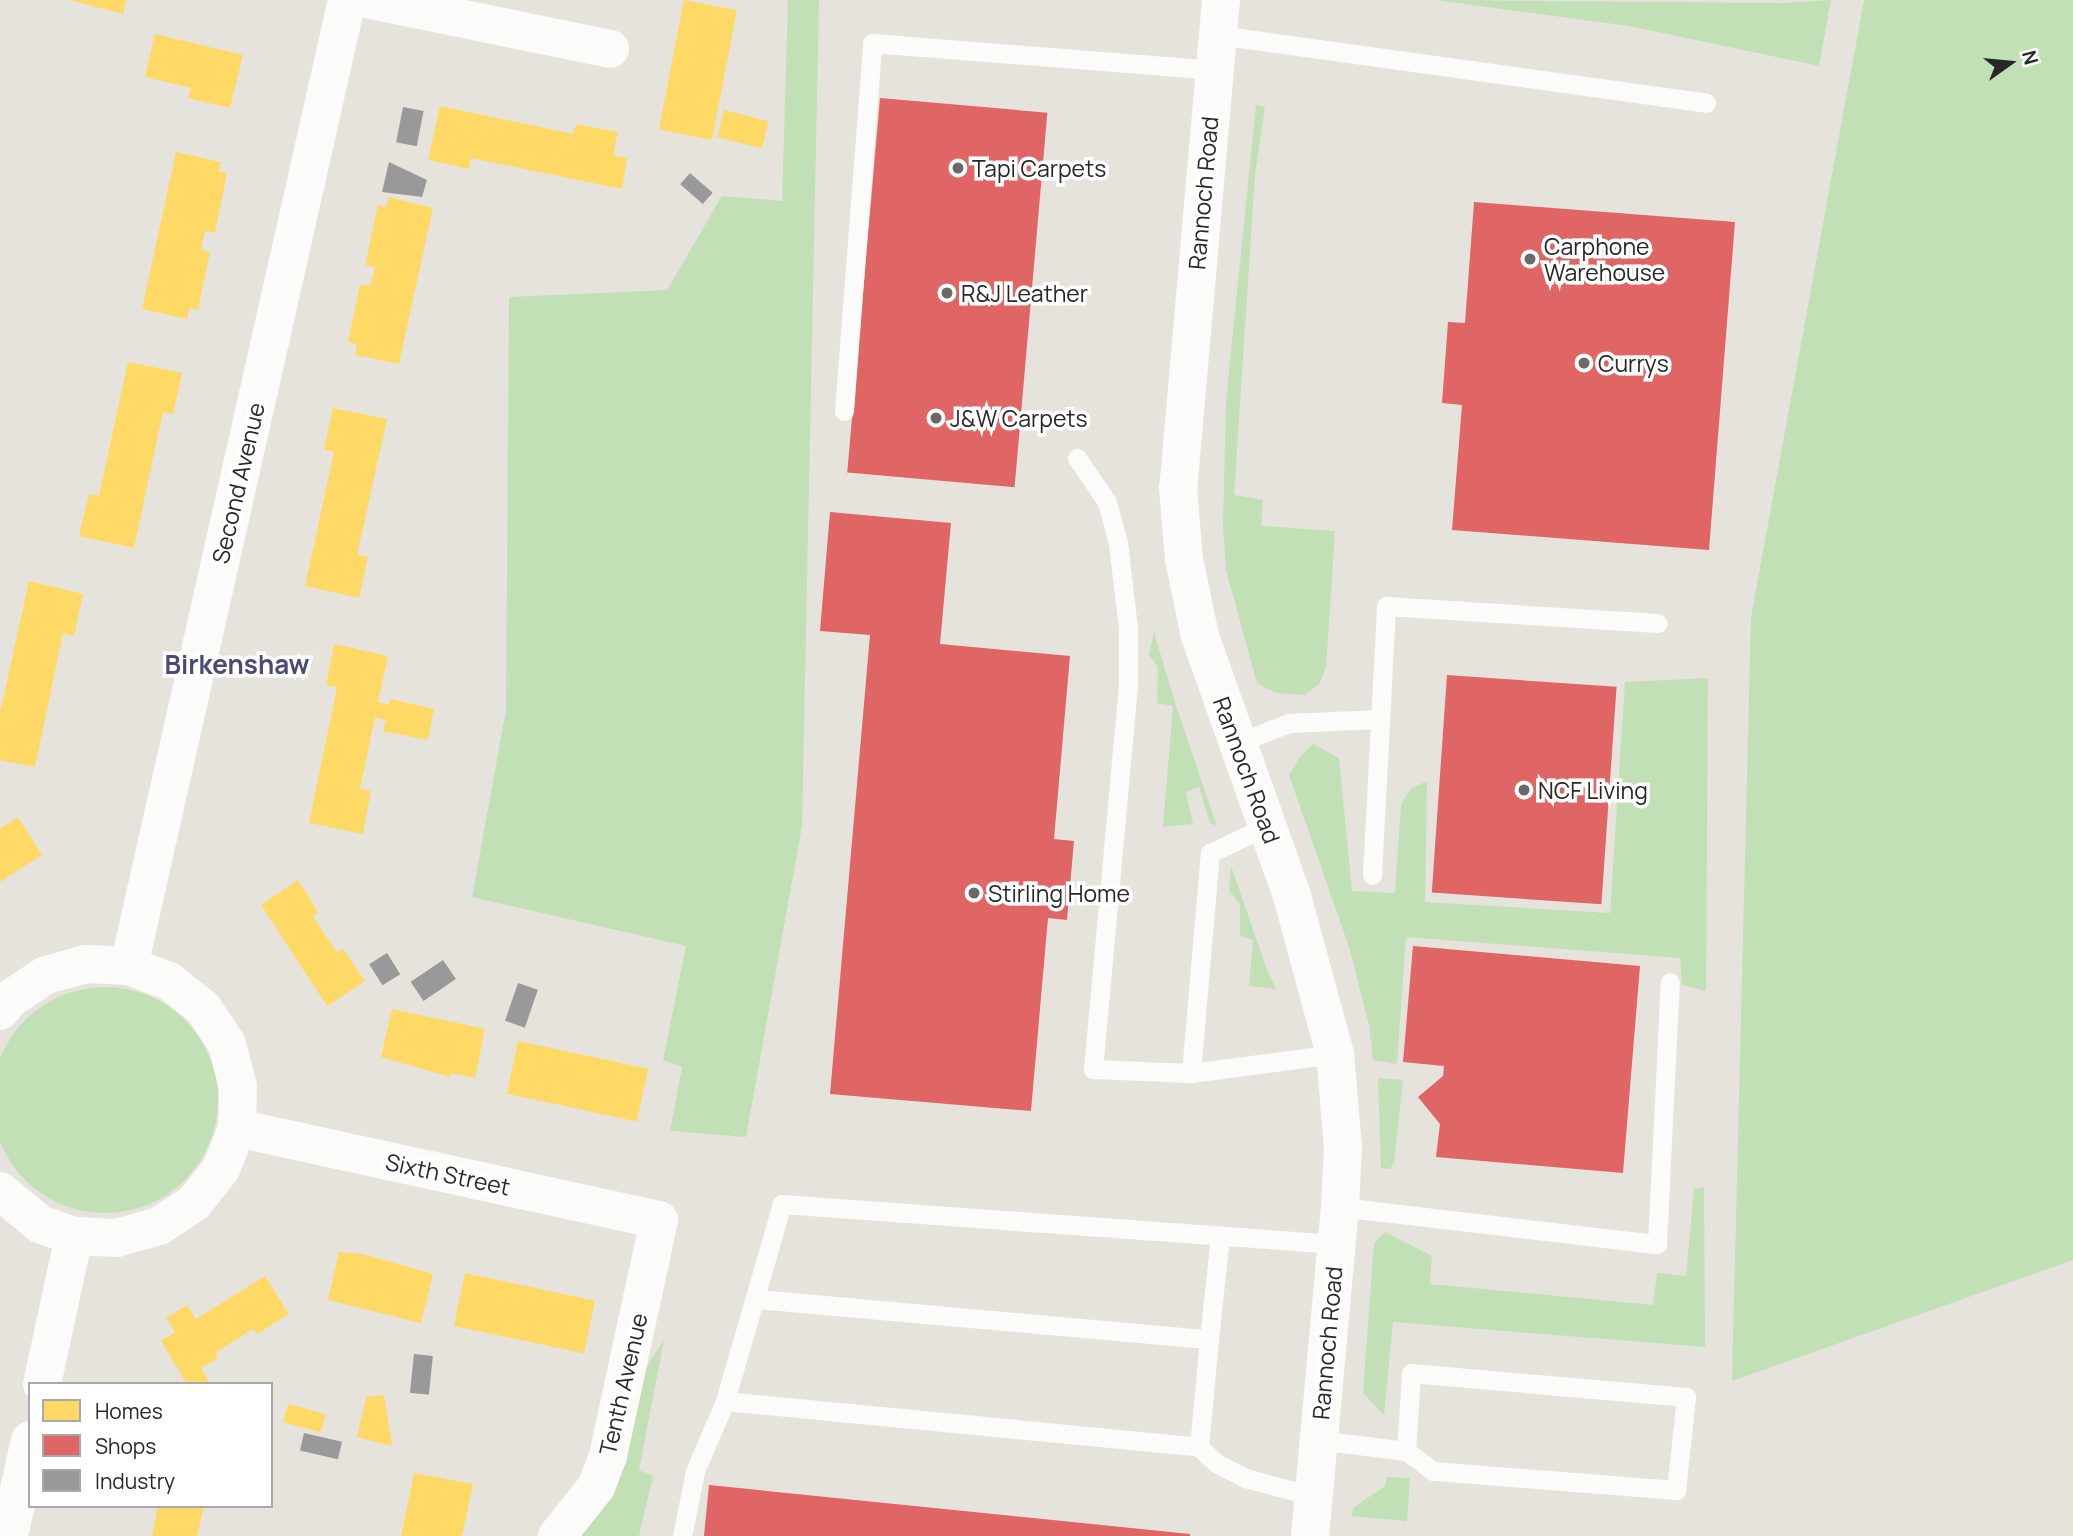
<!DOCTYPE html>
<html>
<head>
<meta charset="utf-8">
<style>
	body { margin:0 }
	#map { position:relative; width:2073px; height:1536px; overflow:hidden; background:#e6e3dc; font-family:Manrope,sans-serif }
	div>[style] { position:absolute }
	.green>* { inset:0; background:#c1e0b6 }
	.round { border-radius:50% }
	.homes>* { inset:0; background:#ffd966; transform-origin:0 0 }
	.shops>* { inset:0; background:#e06666; transform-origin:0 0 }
	.industry>* { inset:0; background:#999; transform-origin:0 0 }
	.lane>* { height:19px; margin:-9.5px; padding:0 9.5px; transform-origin:9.5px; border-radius:9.5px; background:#fbfbfa }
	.street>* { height:38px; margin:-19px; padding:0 19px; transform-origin:19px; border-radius:19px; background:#fbfbfa }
	.secondary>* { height:38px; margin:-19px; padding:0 19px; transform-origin:19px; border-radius:19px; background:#fbfbfa }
	.dots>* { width:19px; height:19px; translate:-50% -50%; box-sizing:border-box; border:4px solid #fff; border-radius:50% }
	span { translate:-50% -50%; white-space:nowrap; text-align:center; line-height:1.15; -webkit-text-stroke:7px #fff; paint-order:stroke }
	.poi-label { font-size:23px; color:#272727 }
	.left { translate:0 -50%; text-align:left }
	.street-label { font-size:23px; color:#272727 }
	.quarter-label { font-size:26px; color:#4a4a75; font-weight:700 }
	.legend { position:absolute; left:28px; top:1382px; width:245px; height:126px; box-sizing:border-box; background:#fff; border:2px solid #a9a9a9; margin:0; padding:9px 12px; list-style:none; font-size:21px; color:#272727 }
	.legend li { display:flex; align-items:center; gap:14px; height:35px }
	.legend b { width:35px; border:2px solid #a9a9a9 }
	.north { position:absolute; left:1975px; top:28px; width:70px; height:70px; -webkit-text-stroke:5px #fff; paint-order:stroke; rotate:75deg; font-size:19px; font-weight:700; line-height:28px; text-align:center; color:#272727 }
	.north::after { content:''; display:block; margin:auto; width:24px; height:32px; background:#272727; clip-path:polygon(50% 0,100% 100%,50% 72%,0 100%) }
</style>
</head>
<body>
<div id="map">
	<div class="green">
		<div style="clip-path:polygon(788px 0,819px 0,802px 826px,746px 1137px,670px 1131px,682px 1067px,663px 1060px,686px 946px,472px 897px,506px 710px,509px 297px,667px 290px,722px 196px,782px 201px)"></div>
		<div style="clip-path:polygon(1435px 0,1781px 3px,1831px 0,1819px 66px,1629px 26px)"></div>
		<div style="clip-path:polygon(1864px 0,2073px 0,2073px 1260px,1732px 1381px,1751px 617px)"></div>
		<div style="clip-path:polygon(1256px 105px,1265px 107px,1255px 175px,1234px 495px,1263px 500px,1261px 526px,1335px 531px,1326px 668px,1319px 684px,1305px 695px,1276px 693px,1257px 683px,1226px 570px,1223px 526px,1226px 401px)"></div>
		<div style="clip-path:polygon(1154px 632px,1176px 706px,1217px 826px,1210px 823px,1199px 787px,1186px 792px,1193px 824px,1163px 827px,1173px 706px,1157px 703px,1158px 667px,1149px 655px)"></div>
		<div style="clip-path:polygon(1708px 678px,1706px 991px,1682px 985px,1680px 958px,1406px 937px,1397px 1064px,1373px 1060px,1369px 1025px,1349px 947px,1289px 775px,1300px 757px,1313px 744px,1339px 758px,1352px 891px,1395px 893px,1401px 805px,1410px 789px,1427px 781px,1425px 902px,1610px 913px,1625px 682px)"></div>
		<div style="clip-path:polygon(1231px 866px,1266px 967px,1276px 989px,1249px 986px,1253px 940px,1240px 936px,1240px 904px,1229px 891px)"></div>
		<div class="round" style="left:-8px;top:987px;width:226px;height:226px"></div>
		<div style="clip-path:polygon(1378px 1078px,1403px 1080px,1394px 1162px,1390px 1169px,1381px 1168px)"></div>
		<div style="clip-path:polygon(1704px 1187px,1705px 1347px,1393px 1322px,1384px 1415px,1363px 1393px,1374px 1243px,1385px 1232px,1432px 1256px,1430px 1284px,1653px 1305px,1657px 1273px,1686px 1276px,1694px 1189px)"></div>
		<div style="clip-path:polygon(664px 1340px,639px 1470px,653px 1476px,639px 1536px,574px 1536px,633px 1388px)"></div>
		<div style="clip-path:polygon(1387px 1477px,1410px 1478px,1407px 1521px,1351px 1516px,1353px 1508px,1385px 1486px)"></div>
	</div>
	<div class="homes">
		<div style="clip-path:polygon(70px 0,126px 0,123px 14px)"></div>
		<div style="left:684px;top:0;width:54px;height:132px;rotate:11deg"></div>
		<div style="clip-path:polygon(155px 34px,243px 55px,230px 108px,188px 98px,191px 88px,145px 77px)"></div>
		<div style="clip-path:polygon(440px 106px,573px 134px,576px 124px,618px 132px,613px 155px,627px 158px,622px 189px,471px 158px,469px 169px,428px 160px)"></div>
		<div style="left:724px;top:110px;width:46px;height:28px;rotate:14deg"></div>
		<div style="clip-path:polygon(176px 152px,221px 162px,219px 171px,227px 173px,215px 233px,205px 231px,201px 250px,210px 252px,198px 310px,189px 308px,187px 319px,142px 309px)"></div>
		<div style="clip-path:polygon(389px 197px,433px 208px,399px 364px,355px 355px,357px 344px,348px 342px,360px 284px,370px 286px,375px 267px,365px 265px,378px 205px,386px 207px)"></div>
		<div style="clip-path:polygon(128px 362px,182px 373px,173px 414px,163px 412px,134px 548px,79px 536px,89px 494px,99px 496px)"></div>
		<div style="clip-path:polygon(333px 408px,387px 419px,357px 555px,368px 557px,359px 598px,305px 586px,334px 452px,324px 450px)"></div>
		<div style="clip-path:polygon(29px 581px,83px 594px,74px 636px,63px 633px,35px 767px,0 760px,0 713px)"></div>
		<div style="clip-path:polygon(334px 644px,388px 656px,378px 702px,389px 705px,390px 699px,434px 709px,428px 740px,383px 731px,386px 720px,375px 717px,360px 789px,371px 791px,363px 834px,309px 823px,337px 687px,326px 685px)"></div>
		<div style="clip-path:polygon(18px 817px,42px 855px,0 882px,0 829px)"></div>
		<div style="clip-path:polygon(298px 880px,318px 912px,313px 916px,325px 935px,338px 952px,343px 949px,365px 981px,327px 1006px,261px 905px)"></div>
		<div style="clip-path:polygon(392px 1009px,485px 1029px,475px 1078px,451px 1073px,450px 1077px,381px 1057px)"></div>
		<div style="left:518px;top:1041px;width:133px;height:54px;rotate:12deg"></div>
		<div style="clip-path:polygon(339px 1252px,363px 1254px,433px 1274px,421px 1323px,328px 1300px)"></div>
		<div style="left:465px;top:1273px;width:133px;height:54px;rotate:12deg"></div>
		<div style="clip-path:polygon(265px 1276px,289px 1314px,257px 1334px,253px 1329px,215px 1353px,218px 1358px,201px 1368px,210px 1384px,187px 1384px,161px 1341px,175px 1332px,166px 1318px,187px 1305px,196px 1319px)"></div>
		<div style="clip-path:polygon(384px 1395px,392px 1446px,357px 1437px,366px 1397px)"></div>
		<div style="left:288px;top:1404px;width:39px;height:19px;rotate:15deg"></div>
		<div style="clip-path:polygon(414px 1473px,473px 1484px,462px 1536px,401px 1536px)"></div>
		<div style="clip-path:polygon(158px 1506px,204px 1506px,197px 1536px,152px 1536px)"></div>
	</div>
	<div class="shops">
		<div style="left:880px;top:98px;width:168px;height:376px;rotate:5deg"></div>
		<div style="clip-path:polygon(1474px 202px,1735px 222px,1709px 550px,1452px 530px,1462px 405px,1442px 403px,1448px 322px,1465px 323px)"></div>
		<div style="clip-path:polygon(830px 512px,951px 523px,940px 644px,1070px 656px,1054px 839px,1074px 841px,1067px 920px,1048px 918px,1031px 1111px,830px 1094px,870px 635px,820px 631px)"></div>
		<div style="left:1447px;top:675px;width:170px;height:218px;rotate:4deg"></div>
		<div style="clip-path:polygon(1413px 946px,1640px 966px,1623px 1173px,1436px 1157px,1440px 1124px,1418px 1097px,1443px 1076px,1444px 1066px,1403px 1062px)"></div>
		<div style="clip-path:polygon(709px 1485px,1190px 1534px,1190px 1536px,704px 1536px)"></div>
	</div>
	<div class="industry">
		<div style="left:403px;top:107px;width:21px;height:36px;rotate:11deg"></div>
		<div style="clip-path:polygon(389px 162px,427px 180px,422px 197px,382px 192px)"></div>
		<div style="left:690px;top:173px;width:30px;height:15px;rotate:41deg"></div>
		<div style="left:387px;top:953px;width:25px;height:21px;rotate:58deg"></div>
		<div style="left:443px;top:960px;width:23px;height:39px;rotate:56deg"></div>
		<div style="left:518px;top:983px;width:21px;height:40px;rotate:19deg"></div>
		<div style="left:414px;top:1354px;width:19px;height:39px;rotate:6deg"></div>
		<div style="left:304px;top:1433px;width:39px;height:18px;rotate:13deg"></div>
	</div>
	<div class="lane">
		<div style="left:1218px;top:35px;width:493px;rotate:7.9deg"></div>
		<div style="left:844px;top:411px;width:369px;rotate:-85.6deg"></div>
		<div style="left:872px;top:43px;width:342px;rotate:4.5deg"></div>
		<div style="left:1077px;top:458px;width:53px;rotate:55.7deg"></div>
		<div style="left:1107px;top:502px;width:42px;rotate:75deg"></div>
		<div style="left:1118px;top:543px;width:86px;rotate:83.3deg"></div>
		<div style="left:1128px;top:628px;width:57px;rotate:90deg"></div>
		<div style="left:1128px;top:685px;width:386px;rotate:95.2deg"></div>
		<div style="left:1093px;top:1069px;width:98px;rotate:2.3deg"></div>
		<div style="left:1191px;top:1073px;width:145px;rotate:-7.5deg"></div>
		<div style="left:1235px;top:744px;width:58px;rotate:-21.3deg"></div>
		<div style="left:1289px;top:723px;width:90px;rotate:-2.5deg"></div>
		<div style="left:1372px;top:875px;width:269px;rotate:-87deg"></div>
		<div style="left:1386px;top:606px;width:272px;rotate:3.6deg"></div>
		<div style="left:1191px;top:1073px;width:221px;rotate:-85.1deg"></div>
		<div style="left:1210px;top:853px;width:63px;rotate:-25.3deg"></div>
		<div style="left:1340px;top:1207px;width:319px;rotate:6.7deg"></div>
		<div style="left:1657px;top:1244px;width:262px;rotate:-87.2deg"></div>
		<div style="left:757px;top:1299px;width:454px;rotate:5.1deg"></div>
		<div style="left:1209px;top:1339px;width:104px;rotate:-83.9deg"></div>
		<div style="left:1411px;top:1373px;width:276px;rotate:5deg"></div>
		<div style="left:1686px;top:1397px;width:94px;rotate:96.1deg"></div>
		<div style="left:1676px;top:1490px;width:244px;rotate:-175.5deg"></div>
		<div style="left:1433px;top:1471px;width:34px;rotate:-143deg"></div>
		<div style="left:1406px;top:1451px;width:78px;rotate:-86.3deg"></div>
		<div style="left:725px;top:1401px;width:476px;rotate:5.5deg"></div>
		<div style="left:1199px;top:1447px;width:23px;rotate:43deg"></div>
		<div style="left:1216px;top:1463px;width:33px;rotate:27deg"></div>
		<div style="left:1245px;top:1478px;width:70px;rotate:14.8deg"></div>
		<div style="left:1318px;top:1440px;width:89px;rotate:7.1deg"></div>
		<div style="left:1199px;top:1447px;width:108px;rotate:-84.7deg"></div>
		<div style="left:682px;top:1536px;width:66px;rotate:-78.7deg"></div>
		<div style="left:695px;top:1471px;width:76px;rotate:-66.8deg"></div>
		<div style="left:725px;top:1401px;width:205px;rotate:-73.9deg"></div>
		<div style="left:782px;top:1204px;width:555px;rotate:4.13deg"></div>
	</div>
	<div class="street">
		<div style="left:370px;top:0;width:245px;rotate:11.5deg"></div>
		<div style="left:129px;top:966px;width:990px;rotate:-77.28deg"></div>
		<div style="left:0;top:1011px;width:16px;rotate:-50deg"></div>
		<div style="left:10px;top:999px;width:43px;rotate:-33.7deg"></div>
		<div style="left:46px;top:975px;width:41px;rotate:-15.4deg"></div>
		<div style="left:86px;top:964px;width:43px;rotate:2.7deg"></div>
		<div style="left:129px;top:966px;width:43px;rotate:20.6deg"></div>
		<div style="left:169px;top:981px;width:43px;rotate:38.5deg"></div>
		<div style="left:203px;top:1008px;width:43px;rotate:56.3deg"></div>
		<div style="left:227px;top:1044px;width:43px;rotate:75.3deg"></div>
		<div style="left:238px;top:1086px;width:42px;rotate:91.4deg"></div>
		<div style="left:237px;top:1128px;width:44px;rotate:111.3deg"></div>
		<div style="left:221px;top:1169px;width:43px;rotate:128.5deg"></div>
		<div style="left:194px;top:1203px;width:42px;rotate:146.7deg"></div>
		<div style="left:159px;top:1226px;width:44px;rotate:164.1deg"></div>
		<div style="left:117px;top:1238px;width:43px;rotate:-177.3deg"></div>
		<div style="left:74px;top:1236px;width:36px;rotate:-161deg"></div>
		<div style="left:40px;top:1224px;width:52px;rotate:-140.5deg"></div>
		<div style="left:237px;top:1128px;width:432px;rotate:12.3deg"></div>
		<div style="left:659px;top:1220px;width:241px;rotate:102.2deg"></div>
		<div style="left:608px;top:1456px;width:33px;rotate:111deg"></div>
		<div style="left:596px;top:1487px;width:63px;rotate:128.5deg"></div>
		<div style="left:42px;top:1384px;width:151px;rotate:-77.8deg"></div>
		<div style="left:9px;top:1536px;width:98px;rotate:-77.7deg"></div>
	</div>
	<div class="secondary">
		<div style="left:1221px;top:0;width:490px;rotate:95deg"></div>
		<div style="left:1178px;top:488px;width:71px;rotate:85.2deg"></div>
		<div style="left:1184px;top:559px;width:79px;rotate:78.3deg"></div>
		<div style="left:1200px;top:636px;width:276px;rotate:70.5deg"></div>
		<div style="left:1292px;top:896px;width:164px;rotate:74.8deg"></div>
		<div style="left:1335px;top:1054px;width:93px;rotate:85.1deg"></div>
		<div style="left:1343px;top:1147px;width:60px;rotate:92.9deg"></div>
		<div style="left:1340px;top:1207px;width:330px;rotate:95.2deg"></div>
	</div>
	<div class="dots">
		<div style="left:958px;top:168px;background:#6a6966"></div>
		<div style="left:1530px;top:259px;background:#6a6966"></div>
		<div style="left:947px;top:293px;background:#6a6966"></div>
		<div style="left:1584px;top:363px;background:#6a6966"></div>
		<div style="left:936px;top:418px;background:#6a6966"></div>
		<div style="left:1524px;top:790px;background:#6a6966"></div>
		<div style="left:974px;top:893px;background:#6a6966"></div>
	</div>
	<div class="poi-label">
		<span class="left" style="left:972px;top:168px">Tapi Carpets</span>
		<span class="left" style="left:1544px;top:259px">Carphone<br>Warehouse</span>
		<span class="left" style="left:961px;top:293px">R&amp;J Leather</span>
		<span class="left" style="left:1598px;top:363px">Currys</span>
		<span class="left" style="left:950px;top:418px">J&amp;W Carpets</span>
		<span class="left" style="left:1538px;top:790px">NCF Living</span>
		<span class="left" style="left:988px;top:893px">Stirling Home</span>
	</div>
	<div class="street-label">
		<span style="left:1203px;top:193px;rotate:-85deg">Rannoch Road</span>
		<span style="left:238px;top:483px;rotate:-77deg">Second Avenue</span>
		<span style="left:1247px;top:770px;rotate:70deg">Rannoch Road</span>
		<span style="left:448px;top:1174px;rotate:12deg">Sixth Street</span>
		<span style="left:1327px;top:1343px;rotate:-85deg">Rannoch Road</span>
		<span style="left:623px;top:1384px;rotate:-77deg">Tenth Avenue</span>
	</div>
	<div class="quarter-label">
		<span style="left:237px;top:665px">Birkenshaw</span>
	</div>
	<ul class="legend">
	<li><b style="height:19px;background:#ffd966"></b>Homes</li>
	<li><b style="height:19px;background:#e06666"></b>Shops</li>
	<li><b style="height:19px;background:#999"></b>Industry</li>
	</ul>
	<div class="north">N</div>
</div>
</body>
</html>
